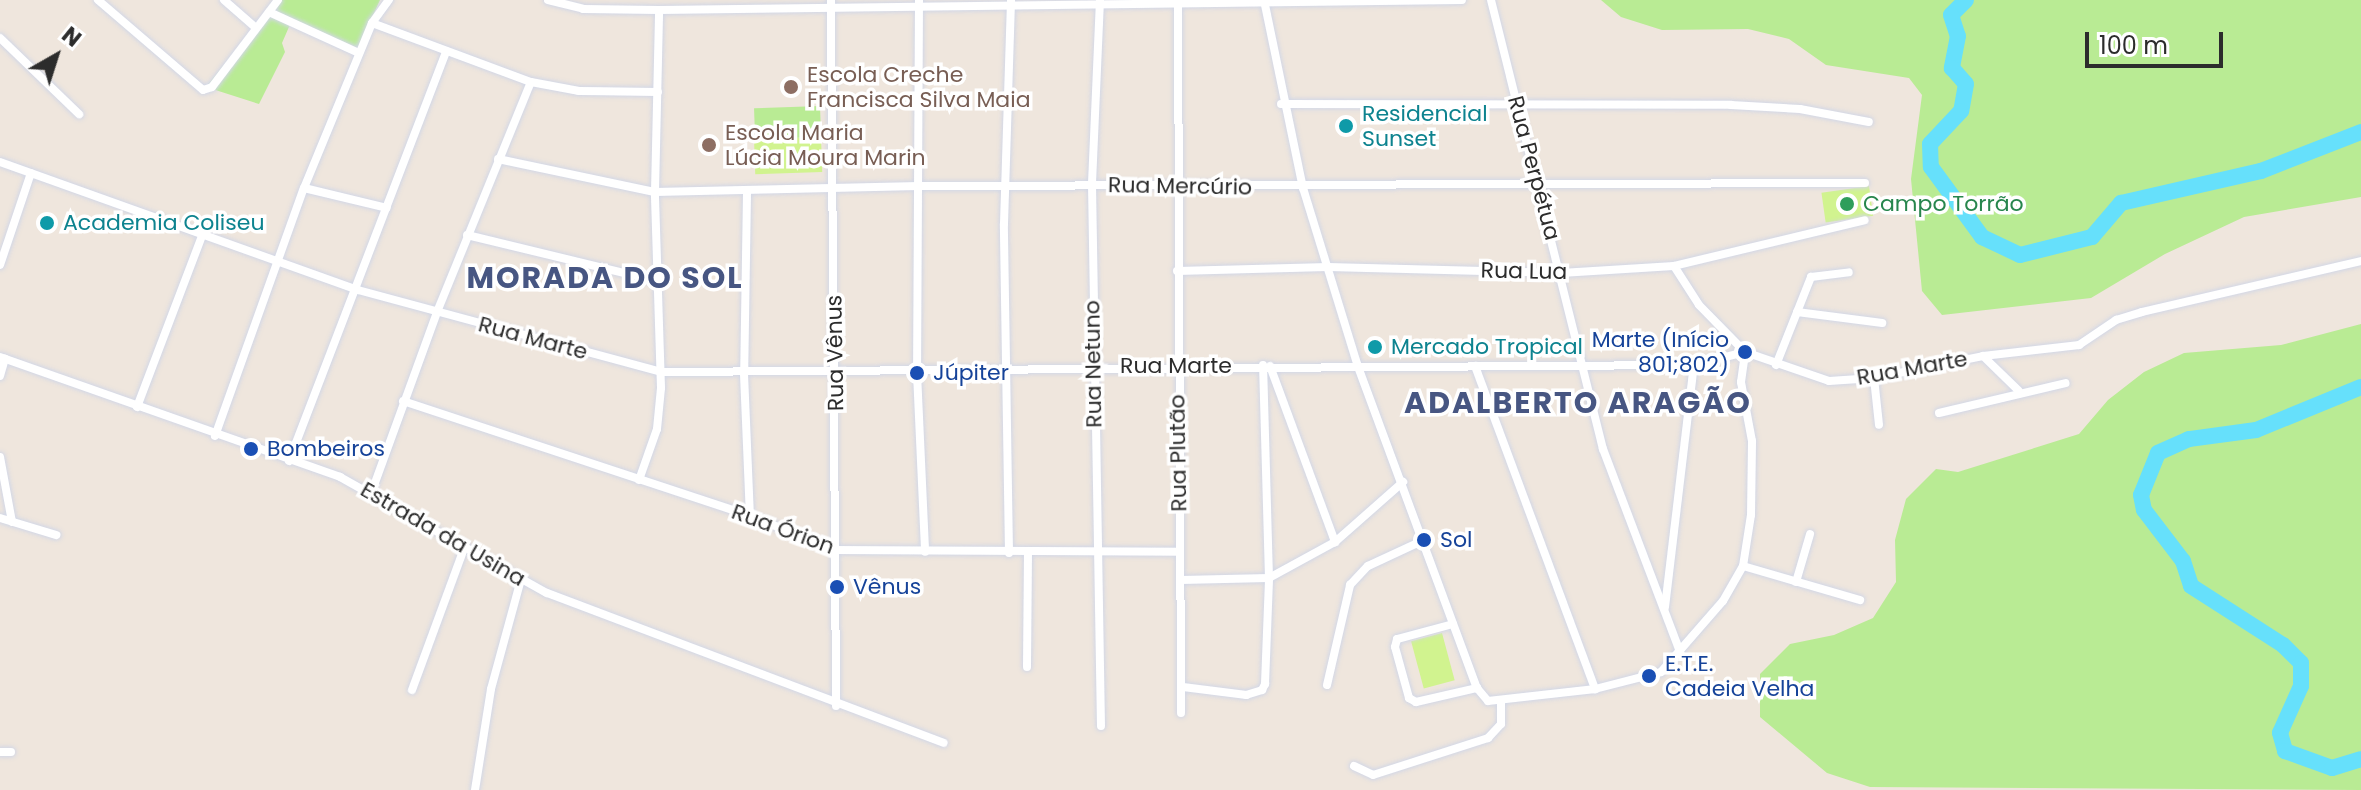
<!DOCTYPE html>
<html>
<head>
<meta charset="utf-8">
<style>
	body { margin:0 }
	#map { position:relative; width:2361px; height:790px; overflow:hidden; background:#efe6dd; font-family:Poppins,sans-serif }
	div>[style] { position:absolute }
	.green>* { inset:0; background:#b9eb94; transform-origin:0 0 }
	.pitch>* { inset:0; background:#d1f38f; transform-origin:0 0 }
	.river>* { height:16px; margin:-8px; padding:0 8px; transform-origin:8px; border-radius:8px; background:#66e0fb }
	.roads { filter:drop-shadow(0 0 2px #d2d7e6) drop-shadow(0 0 2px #d2d7e6) }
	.minor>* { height:8px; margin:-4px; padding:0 4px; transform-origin:4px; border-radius:4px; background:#fff }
	.dots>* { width:22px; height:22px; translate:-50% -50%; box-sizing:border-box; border:4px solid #fff; border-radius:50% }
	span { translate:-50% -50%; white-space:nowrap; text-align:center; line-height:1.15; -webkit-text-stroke:7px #fff; paint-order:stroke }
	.education-label { font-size:22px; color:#785e54 }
	.left { translate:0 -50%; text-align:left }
	.culture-label { font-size:22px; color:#0d838f }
	.street-label { font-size:22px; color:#2c2c2c }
	.leisure-label { font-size:22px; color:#27864d }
	.transit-label { font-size:22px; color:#164399 }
	.right { translate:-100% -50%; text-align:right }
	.district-label { font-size:30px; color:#475682; font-weight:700; letter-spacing:2px }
	.north { position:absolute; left:16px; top:16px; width:80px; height:80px; -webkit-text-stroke:6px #fff; paint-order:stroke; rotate:39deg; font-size:22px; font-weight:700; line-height:32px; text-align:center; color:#2c2c2c }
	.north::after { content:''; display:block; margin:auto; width:28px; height:36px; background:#2c2c2c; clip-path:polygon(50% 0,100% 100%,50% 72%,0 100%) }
	.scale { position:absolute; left:2085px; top:32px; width:138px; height:36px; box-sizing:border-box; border:4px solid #2c2c2c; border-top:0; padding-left:10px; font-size:24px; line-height:28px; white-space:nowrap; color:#2c2c2c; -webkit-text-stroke:6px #fff; paint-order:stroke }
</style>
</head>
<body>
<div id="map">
	<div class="green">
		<div style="clip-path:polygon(276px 0,380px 0,358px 48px,292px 20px,282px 43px,285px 52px,259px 104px,206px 87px)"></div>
		<div style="clip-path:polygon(1601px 0,2361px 0,2361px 197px,2244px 217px,2165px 254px,2091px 298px,1942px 315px,1922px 291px,1911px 179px,1922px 95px,1909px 78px,1826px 65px,1789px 39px,1748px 29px,1662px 30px,1621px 17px)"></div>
		<div style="left:820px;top:106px;width:31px;height:66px;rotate:88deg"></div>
		<div style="clip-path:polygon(2361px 324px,2361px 790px,1870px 787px,1827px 773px,1760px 717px,1760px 674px,1790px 644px,1834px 635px,1873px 618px,1896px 582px,1895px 540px,1906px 499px,1936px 469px,1958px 472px,2079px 434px,2108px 400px,2144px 372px,2184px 353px,2281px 345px)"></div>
	</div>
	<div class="pitch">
		<div style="left:821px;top:137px;width:35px;height:67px;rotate:88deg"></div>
		<div style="left:1869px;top:186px;width:30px;height:48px;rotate:82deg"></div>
		<div style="left:1442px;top:633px;width:49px;height:32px;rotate:75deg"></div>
	</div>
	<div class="river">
		<div style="left:1966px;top:0;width:21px;rotate:135deg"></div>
		<div style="left:1951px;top:15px;width:22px;rotate:72deg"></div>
		<div style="left:1958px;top:36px;width:33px;rotate:101deg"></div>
		<div style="left:1952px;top:68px;width:21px;rotate:49deg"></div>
		<div style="left:1966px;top:84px;width:27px;rotate:100deg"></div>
		<div style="left:1961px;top:111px;width:45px;rotate:133.2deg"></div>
		<div style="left:1930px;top:144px;width:23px;rotate:88deg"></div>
		<div style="left:1931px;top:167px;width:87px;rotate:53.9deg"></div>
		<div style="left:1982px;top:237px;width:42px;rotate:25.3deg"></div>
		<div style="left:2020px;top:255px;width:74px;rotate:-14deg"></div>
		<div style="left:2092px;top:237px;width:45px;rotate:-49.5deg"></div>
		<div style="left:2121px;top:203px;width:144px;rotate:-12.9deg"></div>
		<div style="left:2261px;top:171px;width:107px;rotate:-21.3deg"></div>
		<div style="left:2361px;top:387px;width:113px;rotate:157.7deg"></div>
		<div style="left:2256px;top:430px;width:68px;rotate:172.3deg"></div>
		<div style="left:2189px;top:439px;width:34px;rotate:156deg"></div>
		<div style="left:2158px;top:453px;width:45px;rotate:112deg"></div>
		<div style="left:2141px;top:495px;width:15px;rotate:79deg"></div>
		<div style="left:2144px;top:510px;width:64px;rotate:52.6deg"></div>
		<div style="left:2183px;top:561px;width:26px;rotate:72deg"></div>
		<div style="left:2191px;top:586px;width:109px;rotate:32.7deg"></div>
		<div style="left:2283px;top:645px;width:25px;rotate:45deg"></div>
		<div style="left:2301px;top:663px;width:23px;rotate:90deg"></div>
		<div style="left:2301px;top:686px;width:51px;rotate:114.1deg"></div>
		<div style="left:2280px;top:733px;width:19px;rotate:74deg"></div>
		<div style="left:2285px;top:751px;width:50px;rotate:19.9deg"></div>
		<div style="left:2332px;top:768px;width:30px;rotate:-17deg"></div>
	</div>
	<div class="roads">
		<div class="minor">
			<div style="left:98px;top:0;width:138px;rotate:40.6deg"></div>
			<div style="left:203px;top:90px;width:9px;rotate:-18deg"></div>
			<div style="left:212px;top:87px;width:109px;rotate:-52.8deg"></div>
			<div style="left:224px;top:0;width:41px;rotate:41.1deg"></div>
			<div style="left:548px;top:0;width:36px;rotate:14deg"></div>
			<div style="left:583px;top:9px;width:76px;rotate:0.8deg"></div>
			<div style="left:659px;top:10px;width:803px;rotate:-0.71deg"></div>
			<div style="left:831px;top:0;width:706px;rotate:89.59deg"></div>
			<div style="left:919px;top:0;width:373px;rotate:90.3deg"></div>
			<div style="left:917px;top:373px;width:179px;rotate:87.4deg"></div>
			<div style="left:1100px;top:0;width:184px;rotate:92.5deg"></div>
			<div style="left:1092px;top:184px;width:542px;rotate:89.05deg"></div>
			<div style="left:1178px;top:0;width:713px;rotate:89.76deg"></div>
			<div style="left:1264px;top:0;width:192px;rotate:78.3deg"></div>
			<div style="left:1303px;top:188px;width:184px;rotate:72.9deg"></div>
			<div style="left:1357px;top:364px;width:346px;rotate:69.7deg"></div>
			<div style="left:1477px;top:688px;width:17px;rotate:50deg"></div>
			<div style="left:1488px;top:701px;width:108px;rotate:-6.4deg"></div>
			<div style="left:1595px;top:689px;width:68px;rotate:-14.4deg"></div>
			<div style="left:1661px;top:672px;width:94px;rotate:-48.9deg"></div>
			<div style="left:1723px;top:601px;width:40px;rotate:-60.3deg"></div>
			<div style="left:1743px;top:566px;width:52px;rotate:-81.1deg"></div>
			<div style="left:1751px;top:515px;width:74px;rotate:-89.2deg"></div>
			<div style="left:1752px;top:441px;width:60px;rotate:-100.6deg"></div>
			<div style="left:1741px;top:382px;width:30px;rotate:-82deg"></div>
			<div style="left:1491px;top:0;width:463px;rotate:76deg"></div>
			<div style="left:1603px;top:449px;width:219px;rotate:69.2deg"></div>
			<div style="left:269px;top:12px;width:99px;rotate:24.5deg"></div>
			<div style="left:372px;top:23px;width:170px;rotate:20.4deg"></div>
			<div style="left:531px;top:82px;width:49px;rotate:10.6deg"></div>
			<div style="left:579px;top:91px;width:79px;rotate:0.7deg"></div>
			<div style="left:0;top:38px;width:110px;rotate:43.9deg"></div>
			<div style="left:1281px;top:104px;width:450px;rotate:0.1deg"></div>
			<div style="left:1731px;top:105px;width:69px;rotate:3.3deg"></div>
			<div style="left:1800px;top:109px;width:70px;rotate:10.7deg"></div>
			<div style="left:498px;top:159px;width:160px;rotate:11.9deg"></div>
			<div style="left:655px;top:192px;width:264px;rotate:-1.3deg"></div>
			<div style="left:919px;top:186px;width:946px;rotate:-0.18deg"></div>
			<div style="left:0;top:162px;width:380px;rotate:19.7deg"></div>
			<div style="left:358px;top:290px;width:314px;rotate:15.1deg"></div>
			<div style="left:661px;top:372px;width:1033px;rotate:-0.39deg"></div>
			<div style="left:1694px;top:365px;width:53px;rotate:-14.3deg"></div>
			<div style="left:304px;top:188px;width:85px;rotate:13.5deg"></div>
			<div style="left:747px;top:193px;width:181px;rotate:90.9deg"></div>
			<div style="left:744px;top:374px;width:142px;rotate:87.6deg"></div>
			<div style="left:467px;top:235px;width:195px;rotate:13.6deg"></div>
			<div style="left:0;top:265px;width:97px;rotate:-71.4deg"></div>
			<div style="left:1674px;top:266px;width:46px;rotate:57.3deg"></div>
			<div style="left:1699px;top:305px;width:66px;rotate:45.6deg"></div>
			<div style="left:1745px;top:352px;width:89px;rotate:19deg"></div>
			<div style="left:1829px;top:381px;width:45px;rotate:-3.8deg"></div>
			<div style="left:1874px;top:378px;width:111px;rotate:-11.4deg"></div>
			<div style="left:1983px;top:356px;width:97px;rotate:-6.5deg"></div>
			<div style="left:2079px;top:345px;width:45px;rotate:-34deg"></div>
			<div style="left:2116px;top:320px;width:27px;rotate:-17deg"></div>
			<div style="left:2142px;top:312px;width:225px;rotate:-13.1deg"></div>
			<div style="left:1177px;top:271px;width:151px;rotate:-1.5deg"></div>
			<div style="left:1328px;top:267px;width:233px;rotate:1.5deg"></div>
			<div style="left:1561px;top:273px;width:113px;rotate:-3.5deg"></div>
			<div style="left:1674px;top:266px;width:196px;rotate:-13.5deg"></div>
			<div style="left:1797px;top:312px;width:86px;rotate:7.4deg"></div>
			<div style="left:1983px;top:356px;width:50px;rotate:44.2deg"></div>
			<div style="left:0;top:357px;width:361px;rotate:19.4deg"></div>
			<div style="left:340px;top:477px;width:237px;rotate:29.3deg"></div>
			<div style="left:547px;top:593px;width:424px;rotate:20.7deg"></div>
			<div style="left:1776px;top:365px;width:95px;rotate:-68.3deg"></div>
			<div style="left:1811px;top:277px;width:38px;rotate:-7deg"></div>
			<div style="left:1270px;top:366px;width:188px;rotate:69.7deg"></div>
			<div style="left:1475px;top:366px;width:345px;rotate:69.6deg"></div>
			<div style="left:0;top:376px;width:18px;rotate:-74deg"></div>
			<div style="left:1874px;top:378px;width:47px;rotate:83.9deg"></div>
			<div style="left:403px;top:401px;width:366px;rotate:18.3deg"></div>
			<div style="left:750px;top:516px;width:92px;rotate:21.6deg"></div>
			<div style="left:836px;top:550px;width:343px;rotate:0.3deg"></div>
			<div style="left:137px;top:407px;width:186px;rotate:-69.2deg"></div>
			<div style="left:1939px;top:413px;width:130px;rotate:-13.3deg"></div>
			<div style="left:215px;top:436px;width:263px;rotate:-70.3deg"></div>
			<div style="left:304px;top:188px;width:178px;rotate:-67.6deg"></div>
			<div style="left:372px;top:23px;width:29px;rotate:-54deg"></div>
			<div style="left:0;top:457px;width:66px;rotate:79.5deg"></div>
			<div style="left:289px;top:461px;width:439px;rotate:-69deg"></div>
			<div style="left:639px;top:480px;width:54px;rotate:-70.6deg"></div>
			<div style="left:657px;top:429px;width:41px;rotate:-84.4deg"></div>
			<div style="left:661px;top:388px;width:196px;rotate:-91.8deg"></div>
			<div style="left:655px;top:192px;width:182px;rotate:-88.7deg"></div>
			<div style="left:372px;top:491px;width:190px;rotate:-70deg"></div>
			<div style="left:437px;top:312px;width:248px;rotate:-67.8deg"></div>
			<div style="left:0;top:518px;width:59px;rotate:16.9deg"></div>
			<div style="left:1009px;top:553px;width:329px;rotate:-90.9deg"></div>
			<div style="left:1004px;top:224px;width:224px;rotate:-88.2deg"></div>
			<div style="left:1743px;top:566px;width:122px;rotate:16.2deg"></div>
			<div style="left:1181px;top:580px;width:88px;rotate:-1.3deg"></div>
			<div style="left:1269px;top:578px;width:75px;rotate:-28.6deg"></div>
			<div style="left:1335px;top:542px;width:91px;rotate:-41.4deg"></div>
			<div style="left:1796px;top:582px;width:50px;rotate:-73.7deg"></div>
			<div style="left:1665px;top:607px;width:244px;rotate:-83.2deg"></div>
			<div style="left:1453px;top:624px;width:58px;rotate:165deg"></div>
			<div style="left:1397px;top:639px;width:8px;rotate:104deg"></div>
			<div style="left:1395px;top:647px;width:53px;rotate:74.6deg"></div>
			<div style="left:1409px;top:698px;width:8px;rotate:30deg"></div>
			<div style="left:1416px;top:702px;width:63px;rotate:-12.9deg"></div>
			<div style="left:1027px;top:667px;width:115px;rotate:-89.5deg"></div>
			<div style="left:1327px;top:685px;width:103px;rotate:-77deg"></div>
			<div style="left:1350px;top:585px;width:26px;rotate:-47deg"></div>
			<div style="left:1368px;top:566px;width:62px;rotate:-24.9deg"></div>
			<div style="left:1183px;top:687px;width:64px;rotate:7.2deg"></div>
			<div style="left:1246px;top:695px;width:17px;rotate:-17deg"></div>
			<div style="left:1262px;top:690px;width:7px;rotate:-63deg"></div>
			<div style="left:1265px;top:684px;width:106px;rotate:-87.8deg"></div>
			<div style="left:1269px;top:578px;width:213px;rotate:-91.6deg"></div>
			<div style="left:412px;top:690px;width:150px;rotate:-69.8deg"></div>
			<div style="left:0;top:752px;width:11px"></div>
			<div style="left:1354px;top:766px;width:21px;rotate:25deg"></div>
			<div style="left:1373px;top:775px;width:121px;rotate:-17.8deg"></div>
			<div style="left:1488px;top:738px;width:19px;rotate:-47deg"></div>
			<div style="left:1501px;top:724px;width:21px;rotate:-90deg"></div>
			<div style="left:475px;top:790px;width:102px;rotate:-81deg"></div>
			<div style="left:491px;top:689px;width:114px;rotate:-74.7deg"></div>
		</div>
	</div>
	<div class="dots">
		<div style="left:791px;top:87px;background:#8d6e63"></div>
		<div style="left:1346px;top:126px;background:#0f9aa8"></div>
		<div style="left:709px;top:145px;background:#8d6e63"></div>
		<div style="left:1847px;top:204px;background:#2e9e5b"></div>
		<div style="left:47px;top:223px;background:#0f9aa8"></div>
		<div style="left:1375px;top:347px;background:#0f9aa8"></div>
		<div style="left:1745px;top:352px;background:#1a4fb4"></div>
		<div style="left:917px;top:373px;background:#1a4fb4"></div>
		<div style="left:251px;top:449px;background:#1a4fb4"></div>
		<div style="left:1424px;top:540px;background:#1a4fb4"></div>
		<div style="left:837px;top:587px;background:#1a4fb4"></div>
		<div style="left:1649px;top:676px;background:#1a4fb4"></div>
	</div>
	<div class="education-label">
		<span class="left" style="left:807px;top:87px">Escola Creche<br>Francisca Silva Maia</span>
		<span class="left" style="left:725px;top:145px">Escola Maria<br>Lúcia Moura Marin</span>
	</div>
	<div class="culture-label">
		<span class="left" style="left:1362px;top:126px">Residencial<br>Sunset</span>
		<span class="left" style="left:63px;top:223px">Academia Coliseu</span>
		<span class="left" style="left:1391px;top:347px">Mercado Tropical</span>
	</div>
	<div class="street-label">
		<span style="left:1534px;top:168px;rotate:75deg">Rua Perpétua</span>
		<span style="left:1180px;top:186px;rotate:1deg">Rua Mercúrio</span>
		<span style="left:1524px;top:271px;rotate:1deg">Rua Lua</span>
		<span style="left:533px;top:338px;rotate:15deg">Rua Marte</span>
		<span style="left:835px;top:353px;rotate:-91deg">Rua Vênus</span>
		<span style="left:1093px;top:364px;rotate:-91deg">Rua Netuno</span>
		<span style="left:1176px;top:366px">Rua Marte</span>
		<span style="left:1912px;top:368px;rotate:-10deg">Rua Marte</span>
		<span style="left:1178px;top:453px;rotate:-91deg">Rua Plutão</span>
		<span style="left:783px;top:529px;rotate:20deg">Rua Órion</span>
		<span style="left:443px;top:534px;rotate:30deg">Estrada da Usina</span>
	</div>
	<div class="leisure-label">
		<span class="left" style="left:1863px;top:204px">Campo Torrão</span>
	</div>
	<div class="transit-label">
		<span class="right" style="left:1729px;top:352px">Marte (Início<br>801;802)</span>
		<span class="left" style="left:933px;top:373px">Júpiter</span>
		<span class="left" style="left:267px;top:449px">Bombeiros</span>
		<span class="left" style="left:1440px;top:540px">Sol</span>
		<span class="left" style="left:853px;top:587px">Vênus</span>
		<span class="left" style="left:1665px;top:676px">E.T.E.<br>Cadeia Velha</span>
	</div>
	<div class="district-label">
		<span style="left:605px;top:278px">MORADA DO SOL</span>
		<span style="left:1578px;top:403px">ADALBERTO ARAGÃO</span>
	</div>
	<div class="north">N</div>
	<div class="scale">100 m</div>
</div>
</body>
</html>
